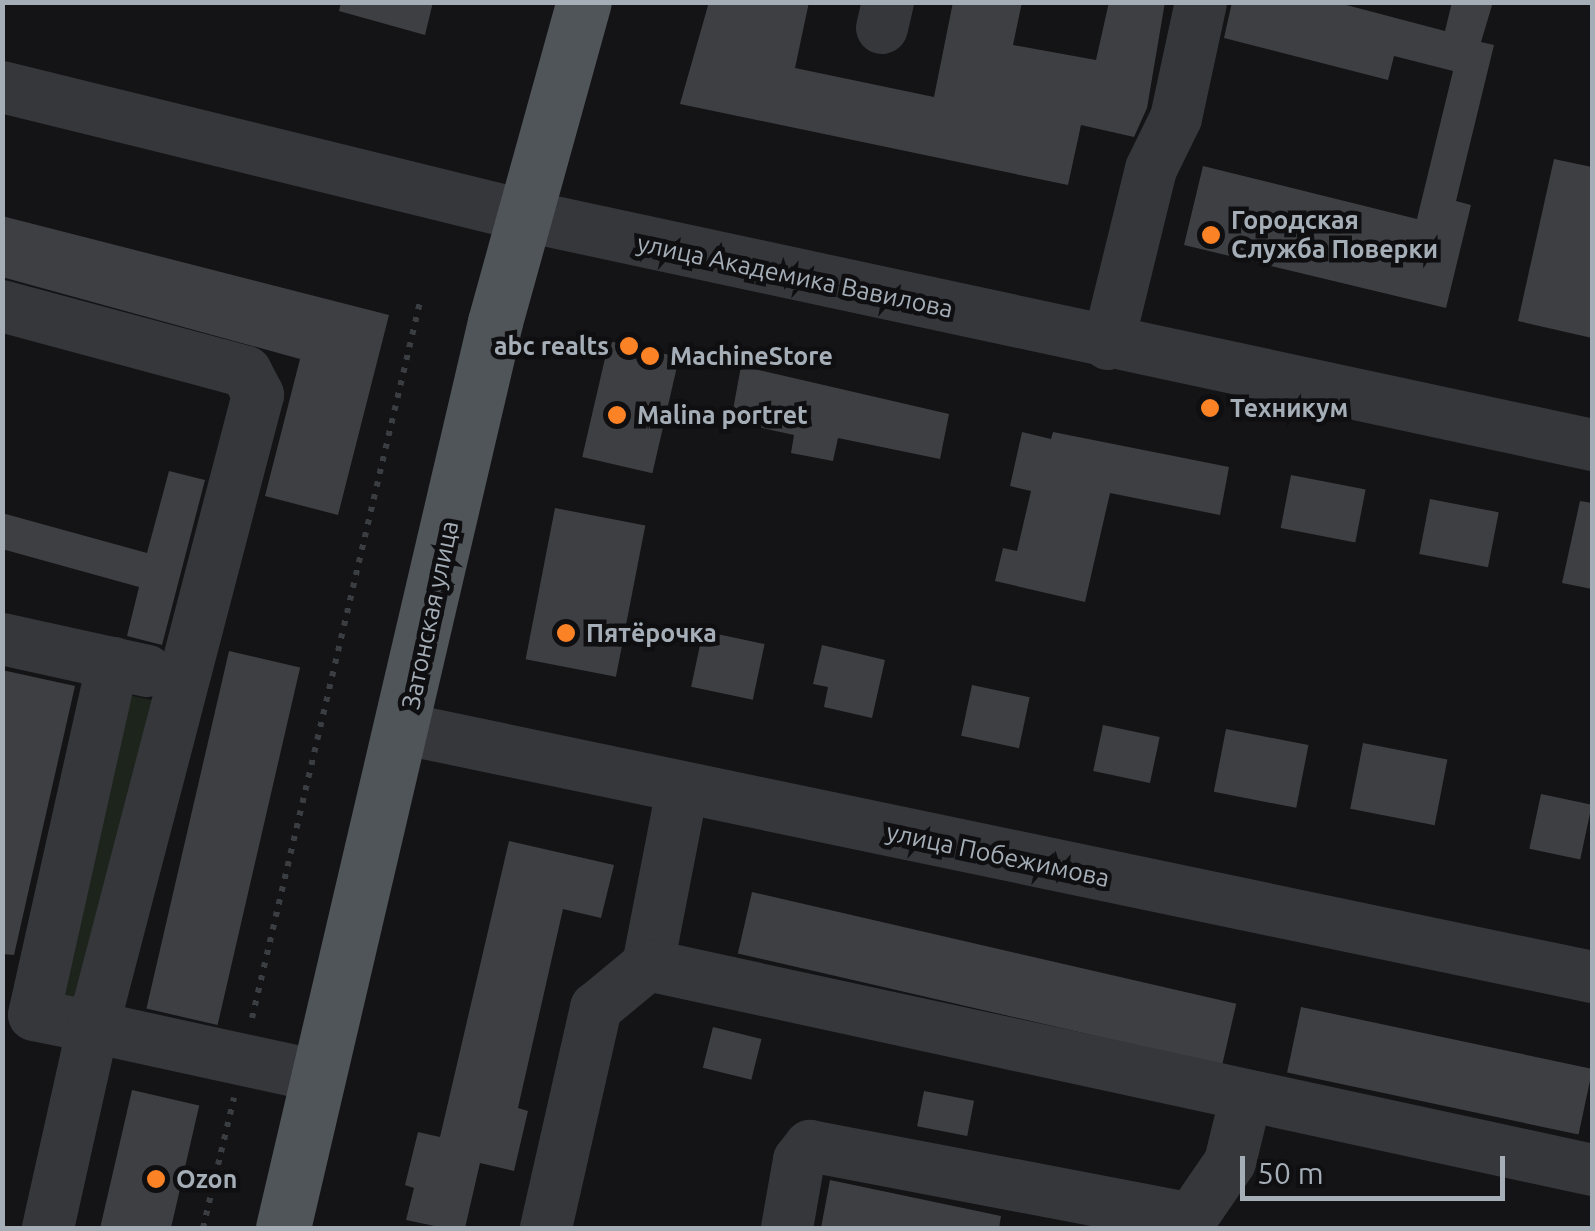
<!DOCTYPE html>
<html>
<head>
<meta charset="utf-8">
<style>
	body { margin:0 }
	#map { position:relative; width:1595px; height:1231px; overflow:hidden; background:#141416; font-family:Ubuntu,sans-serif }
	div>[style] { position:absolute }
	.green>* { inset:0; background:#1c241c; transform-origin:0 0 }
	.building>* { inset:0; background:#3e3f43; transform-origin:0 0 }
	.path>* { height:6px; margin-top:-3px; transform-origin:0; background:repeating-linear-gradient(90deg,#3a3e42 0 5px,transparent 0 13px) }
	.minor>* { height:52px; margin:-26px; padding:0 26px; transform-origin:26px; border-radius:26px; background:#35373b }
	.major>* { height:55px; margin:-27.5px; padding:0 27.5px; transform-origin:27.5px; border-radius:27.5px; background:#50555a }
	.dots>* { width:28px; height:28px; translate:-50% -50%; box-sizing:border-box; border:5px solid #0f0f11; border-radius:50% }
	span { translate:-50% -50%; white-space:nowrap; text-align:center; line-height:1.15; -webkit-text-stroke:9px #0f0f11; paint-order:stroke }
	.poi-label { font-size:25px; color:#a5aeb7; font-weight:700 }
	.left { translate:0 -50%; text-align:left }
	.right { translate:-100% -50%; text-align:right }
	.street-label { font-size:25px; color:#a5aeb7 }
	.frame { position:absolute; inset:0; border:5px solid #a5aeb7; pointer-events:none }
	.scale { position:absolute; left:1240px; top:1156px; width:265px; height:45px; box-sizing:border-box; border:5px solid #a5aeb7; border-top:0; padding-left:12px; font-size:30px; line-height:35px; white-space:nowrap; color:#a5aeb7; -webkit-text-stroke:8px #0f0f11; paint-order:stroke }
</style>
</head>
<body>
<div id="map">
	<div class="green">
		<div style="left:123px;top:694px;width:33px;height:321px;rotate:12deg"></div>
	</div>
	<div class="building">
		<div style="clip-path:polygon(341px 2px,433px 2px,425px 35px,339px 11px)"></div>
		<div style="clip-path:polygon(709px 2px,809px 2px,795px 68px,934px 97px,953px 2px,1022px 2px,1013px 45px,1096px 60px,1109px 2px,1165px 2px,1147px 108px,1134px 137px,1081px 125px,1068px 185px,680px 104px)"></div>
		<div style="clip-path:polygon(1232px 2px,1335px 2px,1445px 31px,1452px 2px,1493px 2px,1481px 42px,1494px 45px,1456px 201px,1471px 205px,1446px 308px,1184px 245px,1203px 166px,1417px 219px,1453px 71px,1394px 56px,1388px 80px,1224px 38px)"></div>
		<div style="clip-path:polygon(1554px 159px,1592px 167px,1592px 338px,1518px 321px)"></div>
		<div style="clip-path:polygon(2px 216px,389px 315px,338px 515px,265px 496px,300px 359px,2px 277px)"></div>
		<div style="left:609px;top:341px;width:72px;height:119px;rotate:13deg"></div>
		<div style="clip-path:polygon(741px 366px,949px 414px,940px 459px,838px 438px,833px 461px,791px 453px,794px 435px,731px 421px)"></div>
		<div style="clip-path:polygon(1022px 432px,1051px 439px,1053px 432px,1229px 467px,1220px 515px,1110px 493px,1085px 602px,995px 581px,1003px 548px,1017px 551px,1031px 491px,1010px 486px)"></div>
		<div style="clip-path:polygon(169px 471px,205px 480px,162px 645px,127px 636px,139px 587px,2px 549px,2px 513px,147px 553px)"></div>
		<div style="left:1291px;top:475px;width:76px;height:54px;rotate:11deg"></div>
		<div style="left:1430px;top:499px;width:70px;height:56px;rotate:11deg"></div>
		<div style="clip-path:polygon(1580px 501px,1592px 503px,1592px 589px,1562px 583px)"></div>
		<div style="left:555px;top:508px;width:92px;height:154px;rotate:11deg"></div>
		<div style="left:703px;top:631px;width:63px;height:57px;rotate:12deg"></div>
		<div style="clip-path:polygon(822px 645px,885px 660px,872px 718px,824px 707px,828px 687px,813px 684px)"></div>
		<div style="left:229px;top:651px;width:73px;height:367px;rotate:13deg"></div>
		<div style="clip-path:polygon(2px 670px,75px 686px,14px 955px,2px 954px)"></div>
		<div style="left:972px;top:685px;width:59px;height:52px;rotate:12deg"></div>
		<div style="left:1103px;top:725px;width:58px;height:47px;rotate:12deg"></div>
		<div style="left:1226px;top:729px;width:84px;height:64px;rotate:11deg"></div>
		<div style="left:1363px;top:743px;width:86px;height:67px;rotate:11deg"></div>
		<div style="left:1541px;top:794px;width:52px;height:56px;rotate:12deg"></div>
		<div style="clip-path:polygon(509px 841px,614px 865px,601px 918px,563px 909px,518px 1108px,528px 1111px,514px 1171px,480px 1163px,465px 1228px,444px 1228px,406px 1220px,414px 1188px,405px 1185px,418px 1132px,440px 1137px)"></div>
		<div style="left:752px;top:892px;width:497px;height:63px;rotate:13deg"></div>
		<div style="left:1301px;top:1007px;width:298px;height:67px;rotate:12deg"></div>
		<div style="left:713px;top:1027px;width:50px;height:42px;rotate:14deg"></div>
		<div style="left:132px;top:1090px;width:69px;height:142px;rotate:13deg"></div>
		<div style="left:924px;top:1091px;width:51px;height:36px;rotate:11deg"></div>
		<div style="clip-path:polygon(830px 1180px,1001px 1216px,999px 1228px,821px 1228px)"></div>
	</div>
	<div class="path">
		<div style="left:252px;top:1018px;width:735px;rotate:-76.8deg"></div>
		<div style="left:203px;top:1228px;width:134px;rotate:-76.6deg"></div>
	</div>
	<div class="minor">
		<div style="left:882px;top:28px;width:27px;rotate:-77deg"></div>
		<div style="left:2px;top:87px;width:540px;rotate:13.83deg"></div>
		<div style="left:526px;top:216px;width:1090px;rotate:12.12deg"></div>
		<div style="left:2px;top:306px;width:253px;rotate:15.1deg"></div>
		<div style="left:246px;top:372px;width:26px;rotate:62deg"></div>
		<div style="left:258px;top:395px;width:653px;rotate:104.63deg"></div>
		<div style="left:93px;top:1027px;width:60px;rotate:-168.5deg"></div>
		<div style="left:34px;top:1015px;width:361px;rotate:-77.4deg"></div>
		<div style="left:1108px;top:344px;width:180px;rotate:-76.2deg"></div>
		<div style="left:1151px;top:169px;width:57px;rotate:-63.9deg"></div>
		<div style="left:1176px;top:118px;width:119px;rotate:-77.8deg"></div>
		<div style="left:2px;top:639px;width:149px;rotate:12.4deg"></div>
		<div style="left:405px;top:729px;width:1213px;rotate:11.8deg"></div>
		<div style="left:682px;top:790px;width:178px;rotate:101deg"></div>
		<div style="left:648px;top:965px;width:966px;rotate:12.25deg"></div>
		<div style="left:48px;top:1228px;width:206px;rotate:-77.4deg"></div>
		<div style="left:93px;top:1027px;width:230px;rotate:12.3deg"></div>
		<div style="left:546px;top:1228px;width:226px;rotate:-77.2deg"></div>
		<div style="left:596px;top:1008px;width:67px;rotate:-39.6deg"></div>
		<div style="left:787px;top:1228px;width:69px;rotate:-80deg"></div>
		<div style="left:799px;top:1160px;width:18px;rotate:-52deg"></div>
		<div style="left:810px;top:1146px;width:388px;rotate:10.8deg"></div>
		<div style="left:1191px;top:1219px;width:69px;rotate:-55.6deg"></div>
		<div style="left:1230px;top:1162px;width:67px;rotate:-76.2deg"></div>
	</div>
	<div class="major">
		<div style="left:283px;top:1228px;width:930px;rotate:-76.83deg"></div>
		<div style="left:495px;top:322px;width:332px;rotate:-74.5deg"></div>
	</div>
	<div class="dots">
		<div style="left:1211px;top:235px;background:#fc8226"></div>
		<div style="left:629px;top:346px;background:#fc8226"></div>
		<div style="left:650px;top:356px;background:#fc8226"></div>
		<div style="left:1210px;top:408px;background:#fc8226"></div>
		<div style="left:617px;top:415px;background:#fc8226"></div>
		<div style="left:566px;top:633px;background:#fc8226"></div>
		<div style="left:156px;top:1179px;background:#fc8226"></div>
	</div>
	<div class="poi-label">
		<span class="left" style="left:1231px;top:235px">Городская<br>Служба Поверки</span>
		<span class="right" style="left:609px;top:346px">abc realts</span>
		<span class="left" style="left:670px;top:356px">MachineStore</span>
		<span class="left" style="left:1230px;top:408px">Техникум</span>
		<span class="left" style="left:637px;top:415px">Malina portret</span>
		<span class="left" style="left:586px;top:633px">Пятёрочка</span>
		<span class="left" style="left:176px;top:1179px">Ozon</span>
	</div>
	<div class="street-label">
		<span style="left:795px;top:276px;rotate:12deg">улица Академика Вавилова</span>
		<span style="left:430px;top:615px;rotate:-78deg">Затонская улица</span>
		<span style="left:998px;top:855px;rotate:12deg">улица Побежимова</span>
	</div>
	<div class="frame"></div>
	<div class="scale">50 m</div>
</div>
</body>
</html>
